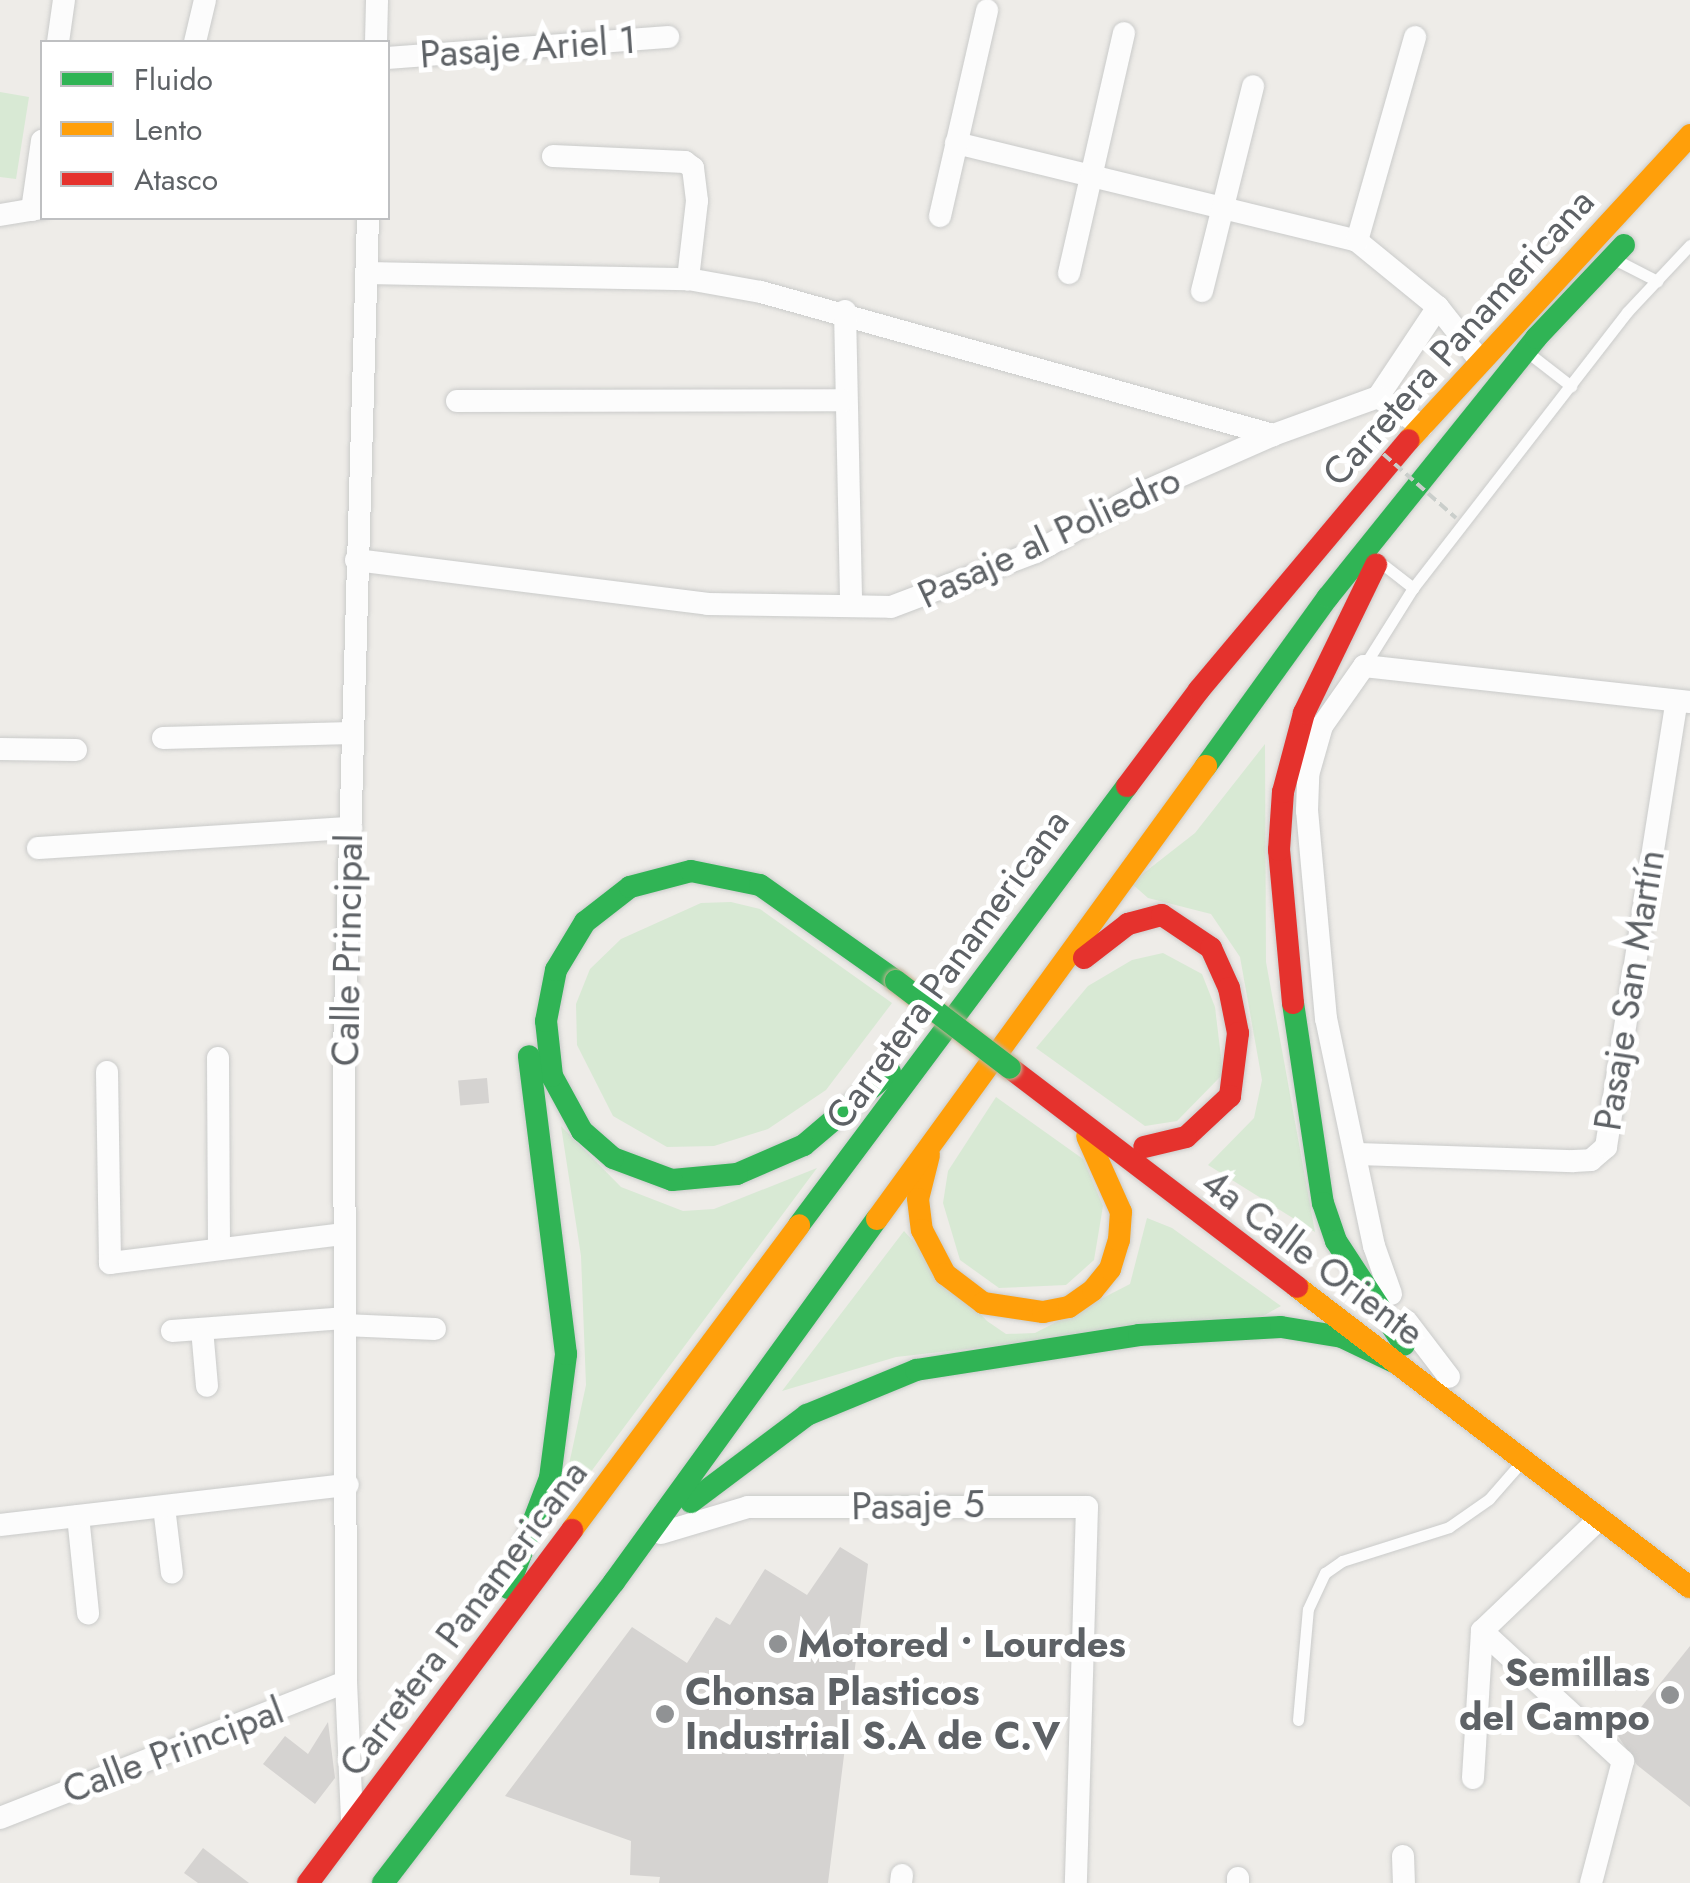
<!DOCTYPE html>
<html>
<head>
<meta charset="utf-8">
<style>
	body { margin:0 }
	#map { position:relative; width:1690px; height:1883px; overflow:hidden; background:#eeece8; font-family:Jost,sans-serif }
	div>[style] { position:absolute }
	.green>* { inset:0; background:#d8e9d4 }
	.building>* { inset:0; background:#d5d3d1; transform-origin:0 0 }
	.roads { filter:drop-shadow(0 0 2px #cacbca) drop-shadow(0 0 2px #cacbca) }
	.lane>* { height:11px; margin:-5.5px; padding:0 5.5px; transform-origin:5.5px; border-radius:5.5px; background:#fcfcfc }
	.street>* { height:22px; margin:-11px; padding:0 11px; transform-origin:11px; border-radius:11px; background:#fcfcfc }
	.fast>* { height:22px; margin:-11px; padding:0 11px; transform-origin:11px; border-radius:11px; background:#30b455 }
	.slow>* { height:22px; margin:-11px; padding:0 11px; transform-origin:11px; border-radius:11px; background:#ff9f0a }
	.jam>* { height:22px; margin:-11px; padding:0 11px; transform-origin:11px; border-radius:11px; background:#e5322d }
	.path-bridge>* { height:4px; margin-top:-2px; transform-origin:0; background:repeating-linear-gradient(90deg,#cacecb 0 10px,transparent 0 15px) }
	.bridges { filter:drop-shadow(0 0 2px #c6b295) drop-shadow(0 0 2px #c6b295) }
	.fast-bridge>* { height:22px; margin:-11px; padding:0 11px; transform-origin:11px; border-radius:11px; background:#30b455 }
	.dots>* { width:28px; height:28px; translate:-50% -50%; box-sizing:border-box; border:5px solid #fff; border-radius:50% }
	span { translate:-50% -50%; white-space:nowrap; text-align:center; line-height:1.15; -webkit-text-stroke:10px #fff; paint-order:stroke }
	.street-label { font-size:38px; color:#5e6266 }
	.poi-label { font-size:38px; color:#5e6266; font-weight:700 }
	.left { translate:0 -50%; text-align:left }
	.right { translate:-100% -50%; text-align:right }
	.legend { position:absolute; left:40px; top:40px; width:350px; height:180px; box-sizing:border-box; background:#fff; border:2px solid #bfc0c2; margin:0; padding:12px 18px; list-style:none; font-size:30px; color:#5e6266 }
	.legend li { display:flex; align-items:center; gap:20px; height:50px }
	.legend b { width:50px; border:2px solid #bfc0c2 }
</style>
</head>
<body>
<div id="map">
	<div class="green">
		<div style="clip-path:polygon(0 92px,29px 97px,16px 179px,0 177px)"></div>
		<div style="clip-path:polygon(1265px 744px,1266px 962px,1315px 1232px,1208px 1165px,1254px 1118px,1262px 1080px,1240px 957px,1211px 914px,1148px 898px,1131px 883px,1195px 833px)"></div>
		<div style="clip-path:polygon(731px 902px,760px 909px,892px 1003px,826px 1090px,768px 1129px,714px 1146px,667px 1147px,613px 1116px,577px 1045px,576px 1004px,590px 969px,621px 939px,701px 903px)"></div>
		<div style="clip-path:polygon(1163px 953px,1202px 974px,1215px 1007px,1223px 1074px,1177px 1121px,1145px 1126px,1036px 1048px,1088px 986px,1132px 960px)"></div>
		<div style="clip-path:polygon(996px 1097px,1083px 1159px,1103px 1206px,1094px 1260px,1066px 1285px,999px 1288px,960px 1260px,943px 1203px,948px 1171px)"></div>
		<div style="clip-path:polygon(561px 1126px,621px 1187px,683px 1211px,714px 1209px,817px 1168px,558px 1516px,586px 1385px,581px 1256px)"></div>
		<div style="clip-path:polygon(1147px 1218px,1172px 1228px,1281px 1306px,1263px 1316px,896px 1357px,782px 1391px,904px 1231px,987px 1321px,1006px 1334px,1035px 1333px,1130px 1284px)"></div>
	</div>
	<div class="building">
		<div style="left:487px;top:1078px;width:25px;height:29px;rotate:85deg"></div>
		<div style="clip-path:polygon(840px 1547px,868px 1564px,828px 1883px,659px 1883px,660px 1877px,630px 1875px,631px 1841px,505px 1796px,632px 1627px,687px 1663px,716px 1617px,730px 1625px,765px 1569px,807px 1595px)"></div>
		<div style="clip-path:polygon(1690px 1646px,1690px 1807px,1637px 1765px,1618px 1736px)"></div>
		<div style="clip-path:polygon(328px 1722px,335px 1778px,315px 1804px,263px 1764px,285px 1736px,308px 1754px)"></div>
		<div style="clip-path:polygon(203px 1848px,249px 1883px,198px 1883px,184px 1873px)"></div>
	</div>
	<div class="roads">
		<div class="lane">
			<div style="left:1620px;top:262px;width:42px;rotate:27.2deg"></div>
			<div style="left:1531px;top:355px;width:51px;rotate:37.8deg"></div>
			<div style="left:1385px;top:566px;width:36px;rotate:38deg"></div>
			<div style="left:1364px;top:666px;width:92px;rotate:-57.9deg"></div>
			<div style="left:1413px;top:588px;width:349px;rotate:-52.2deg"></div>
			<div style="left:1627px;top:312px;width:92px;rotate:-46.8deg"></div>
			<div style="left:1298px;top:1720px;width:111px;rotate:-84.9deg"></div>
			<div style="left:1308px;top:1609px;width:40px;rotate:-65deg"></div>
			<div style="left:1325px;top:1573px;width:21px;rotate:-35deg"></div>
			<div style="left:1342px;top:1561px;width:112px;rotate:-17.6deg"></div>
			<div style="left:1449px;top:1527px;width:49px;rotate:-35deg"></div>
			<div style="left:1489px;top:1499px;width:43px;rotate:-48.8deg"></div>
		</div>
		<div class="street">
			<div style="left:58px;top:42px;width:42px;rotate:-81.9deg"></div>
			<div style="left:195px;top:42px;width:43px;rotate:-76.6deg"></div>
			<div style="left:376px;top:42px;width:42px;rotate:-88.6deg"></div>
			<div style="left:388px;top:58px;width:281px;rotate:-4.3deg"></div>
			<div style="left:956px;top:143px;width:413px;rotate:13.7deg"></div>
			<div style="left:1357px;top:241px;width:104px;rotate:39.2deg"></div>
			<div style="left:1438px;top:307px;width:65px;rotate:51.9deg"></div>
			<div style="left:553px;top:156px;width:132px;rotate:2.6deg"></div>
			<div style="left:685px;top:162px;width:10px;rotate:37deg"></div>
			<div style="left:693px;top:168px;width:33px;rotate:83deg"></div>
			<div style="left:697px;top:201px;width:79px;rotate:96.6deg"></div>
			<div style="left:32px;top:210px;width:70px;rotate:-81.8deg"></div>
			<div style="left:0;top:215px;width:43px;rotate:-9.5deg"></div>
			<div style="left:940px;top:216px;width:211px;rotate:-77.1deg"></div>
			<div style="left:1357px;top:241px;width:212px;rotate:-74.1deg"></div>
			<div style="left:366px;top:273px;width:322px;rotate:1.1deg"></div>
			<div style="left:688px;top:279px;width:74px;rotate:10.1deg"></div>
			<div style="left:761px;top:292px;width:532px;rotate:15.6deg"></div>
			<div style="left:1069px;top:273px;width:246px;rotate:-77.1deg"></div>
			<div style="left:1202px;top:291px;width:211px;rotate:-76deg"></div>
			<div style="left:845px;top:311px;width:293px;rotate:88.8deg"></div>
			<div style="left:1378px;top:397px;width:108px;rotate:-56.3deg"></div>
			<div style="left:457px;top:401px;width:387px;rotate:-0.1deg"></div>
			<div style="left:356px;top:560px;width:355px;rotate:7.1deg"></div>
			<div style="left:708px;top:604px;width:183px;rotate:0.9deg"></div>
			<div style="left:891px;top:607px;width:155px;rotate:-20.8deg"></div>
			<div style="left:1036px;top:552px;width:126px;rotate:-29deg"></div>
			<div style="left:1146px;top:491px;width:139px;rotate:-23.8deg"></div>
			<div style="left:1273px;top:435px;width:112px;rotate:-19.9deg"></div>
			<div style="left:1378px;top:397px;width:53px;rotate:33.4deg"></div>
			<div style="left:163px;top:738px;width:189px;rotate:-1.5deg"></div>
			<div style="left:0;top:749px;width:76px;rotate:0.8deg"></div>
			<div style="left:38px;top:848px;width:314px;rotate:-3.7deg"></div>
			<div style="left:218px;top:1058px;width:191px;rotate:89.7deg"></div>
			<div style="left:107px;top:1072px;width:191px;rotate:89.1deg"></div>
			<div style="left:110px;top:1263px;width:235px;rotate:-7.1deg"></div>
			<div style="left:1358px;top:1154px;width:216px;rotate:1.9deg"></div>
			<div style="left:1574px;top:1161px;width:17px;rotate:-3deg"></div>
			<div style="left:1591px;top:1160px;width:20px;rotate:-41deg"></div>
			<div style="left:1606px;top:1147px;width:449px;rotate:-81deg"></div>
			<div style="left:1391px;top:1294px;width:51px;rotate:-109.5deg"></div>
			<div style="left:1374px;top:1246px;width:232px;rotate:-101.9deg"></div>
			<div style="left:1326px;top:1019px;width:209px;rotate:-95.2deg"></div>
			<div style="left:1307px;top:811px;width:36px;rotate:-88deg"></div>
			<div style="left:1308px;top:775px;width:51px;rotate:-74.1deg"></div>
			<div style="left:1322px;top:726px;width:73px;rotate:-55deg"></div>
			<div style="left:1364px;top:666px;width:328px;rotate:6.3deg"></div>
			<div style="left:1407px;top:1322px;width:69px;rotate:52.6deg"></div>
			<div style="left:344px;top:1325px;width:91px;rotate:2.5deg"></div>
			<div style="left:202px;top:1329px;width:57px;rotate:85deg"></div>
			<div style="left:172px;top:1331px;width:172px;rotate:-4.3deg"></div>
			<div style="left:164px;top:1507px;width:66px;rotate:83.1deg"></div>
			<div style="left:78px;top:1516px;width:98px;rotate:84.1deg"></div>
			<div style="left:0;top:1525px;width:350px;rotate:-6.6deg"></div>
			<div style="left:661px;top:1533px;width:91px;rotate:-16.6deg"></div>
			<div style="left:748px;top:1507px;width:339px"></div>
			<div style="left:1087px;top:1507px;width:376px;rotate:91.7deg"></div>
			<div style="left:1473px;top:1778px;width:147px;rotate:-86.5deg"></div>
			<div style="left:0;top:1818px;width:372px;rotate:-21.5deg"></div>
			<div style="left:352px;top:1819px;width:137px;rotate:-92.5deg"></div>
			<div style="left:346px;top:1682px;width:632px;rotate:-90.18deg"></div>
			<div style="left:344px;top:1050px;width:832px;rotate:-88.35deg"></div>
			<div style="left:1403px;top:1856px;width:27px;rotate:88deg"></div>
			<div style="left:901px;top:1883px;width:8px;rotate:-83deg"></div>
			<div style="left:1238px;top:1883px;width:5px;rotate:-90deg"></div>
			<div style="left:1591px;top:1883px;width:126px;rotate:-75.3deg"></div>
			<div style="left:1623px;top:1761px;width:192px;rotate:-137.3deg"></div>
			<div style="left:1482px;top:1631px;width:162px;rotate:-43.7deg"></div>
		</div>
		<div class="fast">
			<div style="left:1206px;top:766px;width:208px;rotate:-54.2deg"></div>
			<div style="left:1328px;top:597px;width:332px;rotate:-51.2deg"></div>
			<div style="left:1536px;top:338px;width:128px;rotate:-46.6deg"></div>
			<div style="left:1293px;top:1003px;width:202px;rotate:81.5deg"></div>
			<div style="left:1323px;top:1203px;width:40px;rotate:71.1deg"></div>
			<div style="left:1336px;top:1241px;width:124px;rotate:56.8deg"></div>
			<div style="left:890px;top:1072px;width:113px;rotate:139.7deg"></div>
			<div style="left:804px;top:1145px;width:73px;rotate:156.6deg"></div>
			<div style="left:737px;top:1174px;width:65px;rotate:174.7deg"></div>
			<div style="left:672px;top:1180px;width:63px;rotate:-159.6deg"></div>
			<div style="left:613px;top:1158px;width:41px;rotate:-138.9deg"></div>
			<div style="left:582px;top:1131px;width:63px;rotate:-118.6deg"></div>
			<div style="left:552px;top:1076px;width:55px;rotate:-96.2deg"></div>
			<div style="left:546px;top:1021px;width:52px;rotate:-78.9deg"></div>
			<div style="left:556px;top:970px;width:56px;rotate:-58.9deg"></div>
			<div style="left:585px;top:922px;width:57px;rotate:-37.9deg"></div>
			<div style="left:630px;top:887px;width:63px;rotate:-14.7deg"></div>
			<div style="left:691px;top:871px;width:70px;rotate:11.5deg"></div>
			<div style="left:760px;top:885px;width:166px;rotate:35.2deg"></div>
			<div style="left:799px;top:1225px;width:548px;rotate:-53.23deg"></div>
			<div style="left:691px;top:1502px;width:145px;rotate:-36.9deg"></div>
			<div style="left:807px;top:1415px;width:118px;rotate:-22.4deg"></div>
			<div style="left:916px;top:1370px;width:226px;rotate:-8.9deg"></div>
			<div style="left:1139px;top:1335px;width:142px;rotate:-3.2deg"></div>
			<div style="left:1281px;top:1327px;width:62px;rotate:9.3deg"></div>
			<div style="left:1342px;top:1337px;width:58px;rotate:25.7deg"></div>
			<div style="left:508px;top:1588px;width:118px;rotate:-69.1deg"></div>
			<div style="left:550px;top:1478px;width:125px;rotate:-82.6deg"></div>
			<div style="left:566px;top:1354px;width:300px;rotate:-97.1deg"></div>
			<div style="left:383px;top:1883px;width:379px;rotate:-52.5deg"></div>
			<div style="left:614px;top:1582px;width:448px;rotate:-54.1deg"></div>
		</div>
		<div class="slow">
			<div style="left:1409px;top:440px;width:415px;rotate:-47.3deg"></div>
			<div style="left:929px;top:1155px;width:45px;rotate:104deg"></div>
			<div style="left:918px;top:1199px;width:31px;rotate:83deg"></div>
			<div style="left:922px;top:1230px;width:50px;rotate:62.4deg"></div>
			<div style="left:945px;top:1274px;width:48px;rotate:37.3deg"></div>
			<div style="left:983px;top:1303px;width:61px;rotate:8.5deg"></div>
			<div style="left:1043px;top:1312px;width:26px;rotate:-11deg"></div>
			<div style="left:1069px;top:1307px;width:29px;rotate:-35deg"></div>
			<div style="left:1093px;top:1290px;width:27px;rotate:-51deg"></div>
			<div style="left:1110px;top:1269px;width:30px;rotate:-73deg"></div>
			<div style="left:1119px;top:1240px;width:28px;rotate:-86deg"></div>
			<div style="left:1121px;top:1212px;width:83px;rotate:-114.1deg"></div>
			<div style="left:877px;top:1219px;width:560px;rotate:-54.01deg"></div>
			<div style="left:1297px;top:1287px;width:494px;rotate:37.4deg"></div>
			<div style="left:572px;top:1530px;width:380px;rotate:-53.3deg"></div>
		</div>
		<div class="jam">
			<div style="left:1127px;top:786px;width:120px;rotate:-53.1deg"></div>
			<div style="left:1199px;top:690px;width:326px;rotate:-50deg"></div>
			<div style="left:1084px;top:958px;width:56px;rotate:-37.7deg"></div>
			<div style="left:1128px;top:924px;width:35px;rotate:-15deg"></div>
			<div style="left:1162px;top:915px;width:59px;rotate:34deg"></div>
			<div style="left:1211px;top:948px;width:44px;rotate:65.8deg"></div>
			<div style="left:1229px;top:988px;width:46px;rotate:78.7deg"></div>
			<div style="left:1238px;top:1033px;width:64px;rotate:97.2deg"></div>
			<div style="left:1230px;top:1096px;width:60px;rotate:137deg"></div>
			<div style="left:1186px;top:1137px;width:43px;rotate:166.6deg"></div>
			<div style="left:1293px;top:1003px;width:154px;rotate:-95.2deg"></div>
			<div style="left:1279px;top:850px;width:58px;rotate:-86.1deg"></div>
			<div style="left:1283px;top:792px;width:82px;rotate:-75.1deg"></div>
			<div style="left:1304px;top:713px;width:165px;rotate:-64.1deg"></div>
			<div style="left:1010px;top:1068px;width:361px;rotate:37.3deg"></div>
			<div style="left:308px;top:1883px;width:441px;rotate:-53.2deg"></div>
		</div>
	</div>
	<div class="path-bridge">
		<div style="left:1372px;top:444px;width:112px;rotate:41.4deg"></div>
	</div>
	<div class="bridges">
		<div class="fast-bridge">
			<div style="left:896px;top:981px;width:143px;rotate:37.3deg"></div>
		</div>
	</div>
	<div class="dots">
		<div style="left:778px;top:1644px;background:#909294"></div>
		<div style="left:1670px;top:1695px;background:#909294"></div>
		<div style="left:665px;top:1714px;background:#909294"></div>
	</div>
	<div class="street-label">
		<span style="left:528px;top:47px;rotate:-4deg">Pasaje Ariel 1</span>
		<span style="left:1458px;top:337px;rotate:-48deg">Carretera Panamericana</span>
		<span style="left:1049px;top:537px;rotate:-25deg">Pasaje al Poliedro</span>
		<span style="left:347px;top:950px;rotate:-89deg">Calle Principal</span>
		<span style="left:947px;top:969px;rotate:-54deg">Carretera Panamericana</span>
		<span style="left:1629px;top:990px;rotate:-81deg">Pasaje San Martín</span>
		<span style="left:1313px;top:1257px;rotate:37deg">4a Calle Oriente</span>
		<span style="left:918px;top:1505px;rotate:-1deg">Pasaje 5</span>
		<span style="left:463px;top:1618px;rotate:-53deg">Carretera Panamericana</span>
		<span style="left:173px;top:1750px;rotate:-21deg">Calle Principal</span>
	</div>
	<div class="poi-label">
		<span class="left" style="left:798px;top:1644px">Motored • Lourdes</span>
		<span class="right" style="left:1650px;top:1695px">Semillas<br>del Campo</span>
		<span class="left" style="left:685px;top:1714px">Chonsa Plasticos<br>Industrial S.A de C.V</span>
	</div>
	<ul class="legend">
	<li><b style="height:12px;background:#30b455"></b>Fluido</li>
	<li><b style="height:12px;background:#ff9f0a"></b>Lento</li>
	<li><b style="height:12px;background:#e5322d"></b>Atasco</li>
	</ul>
</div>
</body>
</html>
